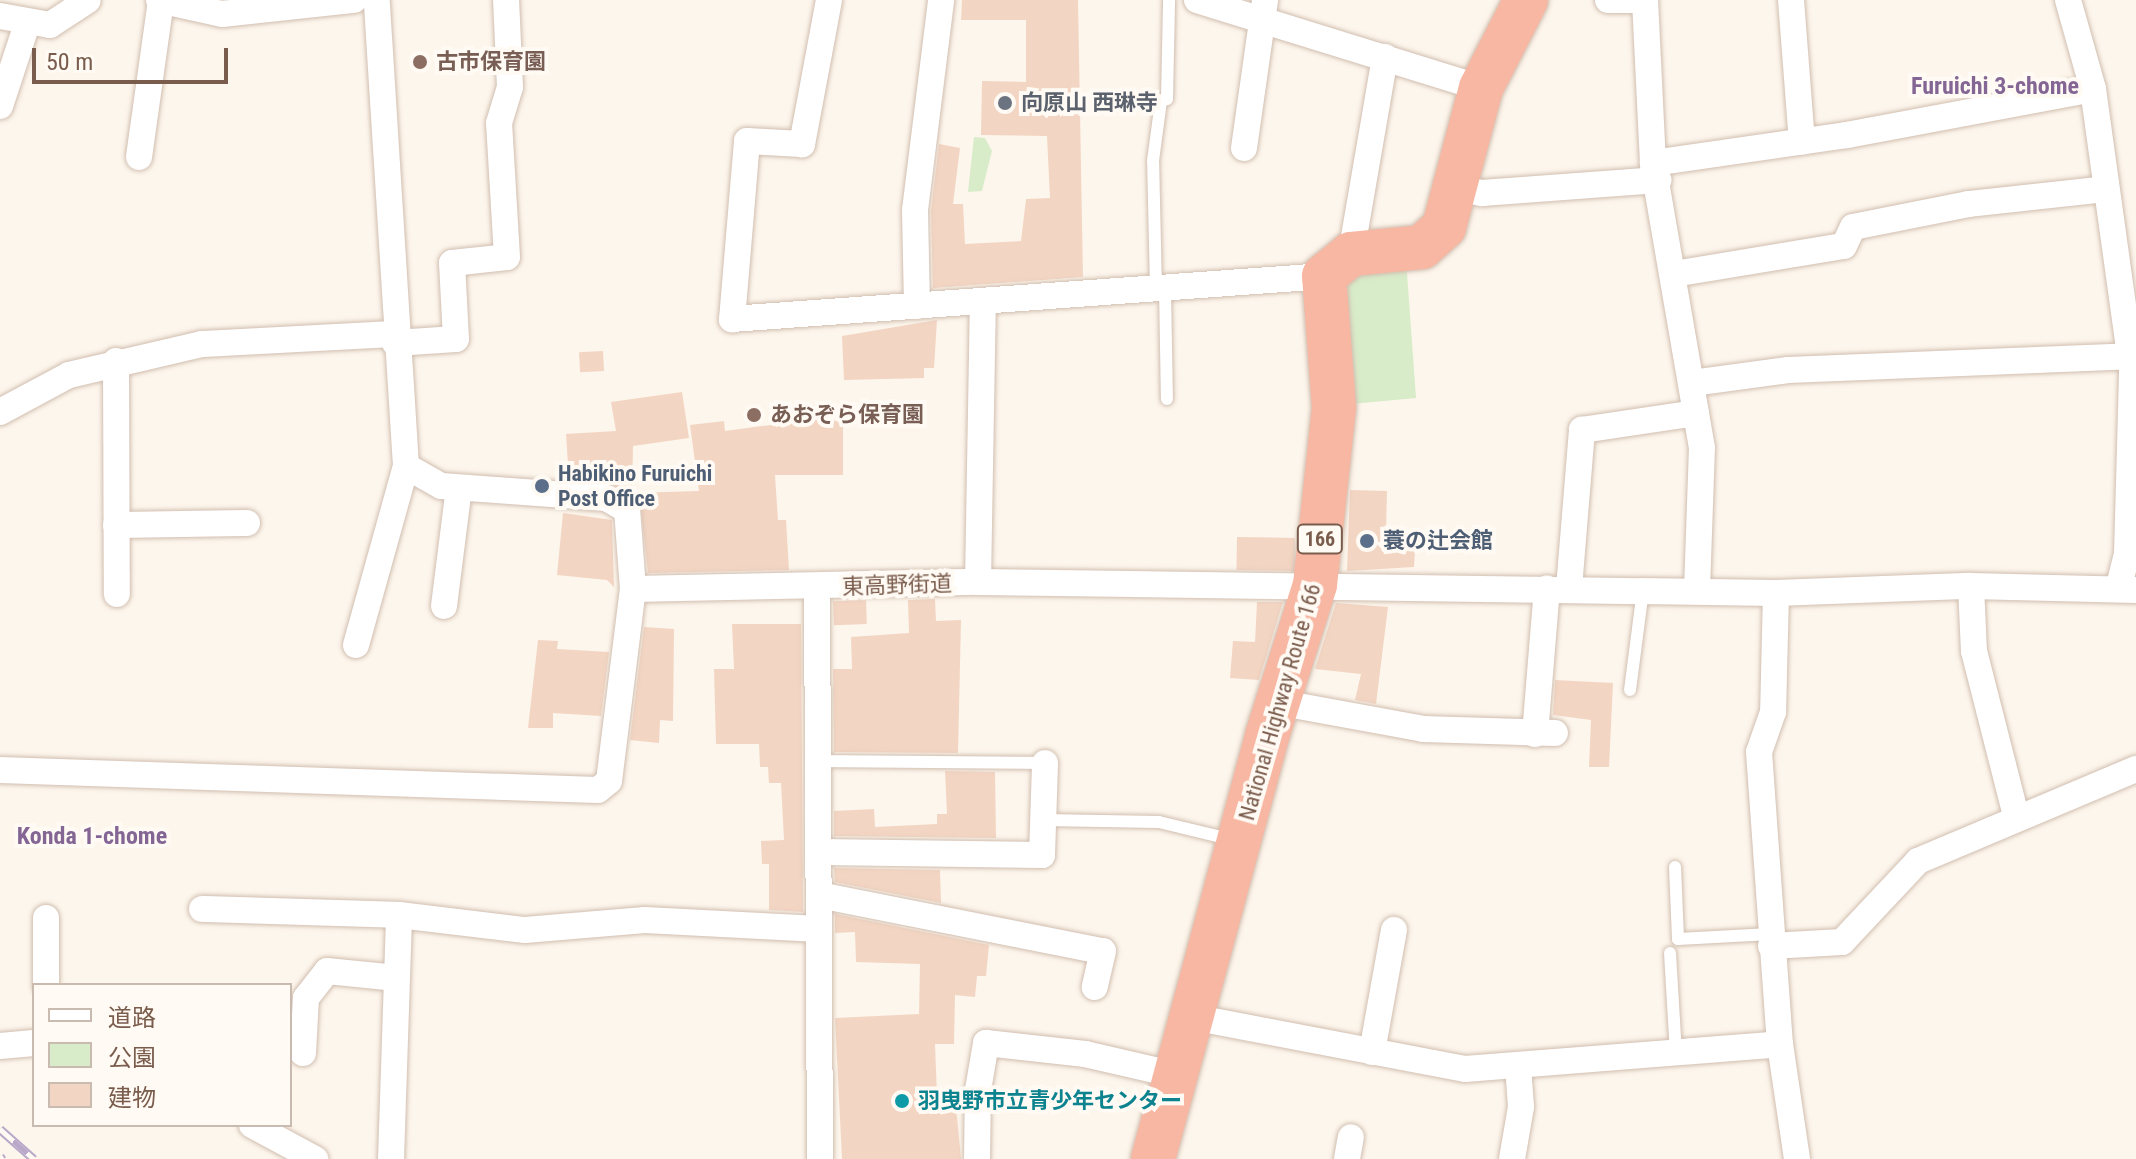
<!DOCTYPE html>
<html>
<head>
<meta charset="utf-8">
<style>
	body { margin:0 }
	#map { position:relative; width:2136px; height:1159px; overflow:hidden; background:#fdf6ec; font-family:"Roboto Condensed","Noto Sans JP",sans-serif }
	div>[style] { position:absolute }
	.green>* { inset:0; background:#d8ecc9 }
	.building>* { inset:0; background:#f3d5c3; transform-origin:0 0 }
	.roads { filter:drop-shadow(0 0 2px #d1beb0) drop-shadow(0 0 2px #d1beb0) }
	.lane>* { height:12px; margin:-6px; padding:0 6px; transform-origin:6px; border-radius:6px; background:#fff }
	.street>* { height:26px; margin:-13px; padding:0 13px; transform-origin:13px; border-radius:13px; background:#fff }
	.highway>* { height:44px; margin:-22px; padding:0 22px; transform-origin:22px; border-radius:22px; background:#f7b7a3 }
	.rail>* { height:9px; margin-top:-4.5px; transform-origin:0; background:repeating-linear-gradient(90deg,#fffaf3 0 18px,#b9a8c9 0 36px); box-sizing:border-box; border-block:2px solid #b9a8c9 }
	.dots>* { width:22px; height:22px; translate:-50% -50%; box-sizing:border-box; border:4px solid #fffaf3; border-radius:50% }
	span { translate:-50% -50%; white-space:nowrap; text-align:center; line-height:1.15; -webkit-text-stroke:8px #fffaf3; paint-order:stroke }
	.shield-label span { padding:2px 6px; background:#fffaf3; border:2px solid; border-radius:6px; -webkit-text-stroke-width:0 }
	.shield-label { font-size:20px; color:#7a5c4d; font-weight:700 }
	.education-label { font-size:22px; color:#785e54; font-weight:700 }
	.left { translate:0 -50%; text-align:left }
	.worship-label { font-size:22px; color:#5b616d; font-weight:700 }
	.service-label { font-size:22px; color:#4e5e75; font-weight:700 }
	.street-label { font-size:22px; color:#7a5c4d }
	.culture-label { font-size:22px; color:#0d838f; font-weight:700 }
	.neighbourhood-label { font-size:24px; color:#846695; font-weight:700 }
	.legend { position:absolute; left:32px; top:983px; width:260px; height:144px; box-sizing:border-box; background:#fffaf3; border:2px solid #cabbb1; margin:0; padding:10px 14px; list-style:none; font-size:24px; color:#7a5c4d }
	.legend li { display:flex; align-items:center; gap:16px; height:40px }
	.legend b { width:40px; border:2px solid #cabbb1 }
	.scale { position:absolute; left:32px; top:48px; width:196px; height:36px; box-sizing:border-box; border:4px solid #7a5c4d; border-top:0; padding-left:10px; font-size:24px; line-height:28px; white-space:nowrap; color:#7a5c4d; -webkit-text-stroke:6px #fffaf3; paint-order:stroke }
</style>
</head>
<body>
<div id="map">
	<div class="green">
		<div style="clip-path:polygon(974px 137px,985px 138px,992px 151px,982px 191px,968px 192px)"></div>
		<div style="clip-path:polygon(1406px 259px,1416px 398px,1341px 405px,1335px 282px)"></div>
	</div>
	<div class="building">
		<div style="clip-path:polygon(962px 0,1078px 0,1083px 277px,933px 288px,931px 211px,939px 144px,960px 148px,953px 204px,963px 204px,965px 244px,1021px 241px,1026px 199px,1050px 198px,1047px 136px,981px 135px,982px 81px,1026px 82px,1026px 20px,961px 20px)"></div>
		<div style="clip-path:polygon(937px 320px,934px 368px,924px 368px,924px 378px,844px 380px,842px 336px)"></div>
		<div style="left:603px;top:351px;width:20px;height:24px;rotate:87deg"></div>
		<div style="clip-path:polygon(682px 392px,689px 438px,633px 446px,632px 493px,699px 491px,690px 425px,724px 421px,725px 431px,801px 421px,801px 405px,843px 405px,843px 475px,775px 475px,778px 520px,786px 520px,789px 570px,648px 573px,640px 501px,608px 482px,569px 479px,566px 434px,616px 431px,611px 402px)"></div>
		<div style="clip-path:polygon(1350px 490px,1387px 491px,1386px 531px,1416px 532px,1414px 567px,1347px 571px)"></div>
		<div style="clip-path:polygon(563px 513px,612px 520px,614px 587px,607px 580px,557px 575px)"></div>
		<div style="left:1237px;top:537px;width:58px;height:33px;rotate:1deg"></div>
		<div style="clip-path:polygon(935px 599px,936px 621px,961px 620px,958px 753px,834px 752px,833px 669px,852px 669px,851px 637px,909px 633px,908px 600px)"></div>
		<div style="left:866px;top:600px;width:24px;height:33px;rotate:88deg"></div>
		<div style="clip-path:polygon(1257px 602px,1283px 602px,1259px 680px,1230px 678px,1233px 641px,1255px 642px)"></div>
		<div style="clip-path:polygon(1336px 603px,1388px 607px,1376px 704px,1355px 700px,1361px 674px,1315px 669px)"></div>
		<div style="clip-path:polygon(732px 624px,801px 624px,803px 912px,769px 910px,769px 864px,762px 864px,761px 841px,784px 840px,781px 783px,769px 783px,768px 767px,760px 767px,759px 744px,716px 744px,714px 669px,734px 669px)"></div>
		<div style="clip-path:polygon(644px 627px,674px 629px,673px 721px,660px 720px,659px 743px,630px 740px)"></div>
		<div style="clip-path:polygon(538px 640px,558px 641px,557px 649px,609px 652px,601px 716px,553px 713px,553px 728px,528px 728px)"></div>
		<div style="clip-path:polygon(1555px 680px,1613px 683px,1609px 767px,1589px 767px,1591px 720px,1553px 715px)"></div>
		<div style="clip-path:polygon(945px 771px,995px 772px,996px 838px,834px 836px,834px 811px,874px 809px,875px 827px,937px 824px,937px 814px,947px 814px)"></div>
		<div style="clip-path:polygon(834px 868px,940px 870px,941px 903px,835px 882px)"></div>
		<div style="clip-path:polygon(835px 914px,989px 945px,986px 976px,977px 976px,975px 997px,955px 995px,954px 1044px,935px 1044px,937px 1096px,955px 1096px,961px 1159px,842px 1159px,835px 1018px,919px 1014px,920px 964px,856px 962px,855px 932px,835px 933px)"></div>
	</div>
	<div class="roads">
		<div class="lane">
			<div style="left:1156px;top:289px;width:128px;rotate:-91.3deg"></div>
			<div style="left:1153px;top:161px;width:61px;rotate:-82.4deg"></div>
			<div style="left:1161px;top:101px;width:6px;rotate:-18deg"></div>
			<div style="left:1167px;top:99px;width:99px;rotate:-88.8deg"></div>
			<div style="left:1165px;top:289px;width:110px;rotate:89deg"></div>
			<div style="left:1630px;top:690px;width:101px;rotate:-82.6deg"></div>
			<div style="left:818px;top:761px;width:227px;rotate:0.5deg"></div>
			<div style="left:1043px;top:820px;width:116px;rotate:1deg"></div>
			<div style="left:1159px;top:822px;width:73px;rotate:13.5deg"></div>
			<div style="left:1675px;top:867px;width:72px;rotate:87.6deg"></div>
			<div style="left:1678px;top:939px;width:93px;rotate:-3.1deg"></div>
			<div style="left:1670px;top:953px;width:100px;rotate:86.6deg"></div>
		</div>
		<div class="street">
			<div style="left:159px;top:0;width:65px;rotate:12.5deg"></div>
			<div style="left:222px;top:14px;width:133px;rotate:-6.1deg"></div>
			<div style="left:829px;top:0;width:147px;rotate:100.6deg"></div>
			<div style="left:802px;top:144px;width:55px;rotate:-176.9deg"></div>
			<div style="left:747px;top:141px;width:179px;rotate:94.8deg"></div>
			<div style="left:732px;top:319px;width:594px;rotate:-4.15deg"></div>
			<div style="left:1197px;top:0;width:297px;rotate:17.2deg"></div>
			<div style="left:1608px;top:0;width:24px"></div>
			<div style="left:1645px;top:0;width:163px;rotate:87.2deg"></div>
			<div style="left:1791px;top:0;width:142px;rotate:85.6deg"></div>
			<div style="left:2068px;top:0;width:92px;rotate:74.3deg"></div>
			<div style="left:2093px;top:89px;width:284px;rotate:82.1deg"></div>
			<div style="left:0;top:16px;width:51px;rotate:10.2deg"></div>
			<div style="left:50px;top:25px;width:45px;rotate:-33.3deg"></div>
			<div style="left:0;top:106px;width:86px;rotate:-71.8deg"></div>
			<div style="left:1244px;top:148px;width:149px;rotate:-81.9deg"></div>
			<div style="left:139px;top:157px;width:159px;rotate:-82deg"></div>
			<div style="left:1453px;top:187px;width:30px;rotate:12deg"></div>
			<div style="left:1482px;top:193px;width:177px;rotate:-4.2deg"></div>
			<div style="left:1351px;top:254px;width:200px;rotate:-80.2deg"></div>
			<div style="left:1674px;top:274px;width:172px;rotate:-9.4deg"></div>
			<div style="left:1844px;top:246px;width:21px;rotate:-65deg"></div>
			<div style="left:1853px;top:227px;width:118px;rotate:-11.2deg"></div>
			<div style="left:1969px;top:204px;width:138px;rotate:-6.2deg"></div>
			<div style="left:917px;top:306px;width:96px;rotate:-91.2deg"></div>
			<div style="left:915px;top:210px;width:212px;rotate:-82.9deg"></div>
			<div style="left:395px;top:343px;width:61px;rotate:-3.8deg"></div>
			<div style="left:456px;top:339px;width:76px;rotate:-93deg"></div>
			<div style="left:452px;top:263px;width:55px;rotate:-6.2deg"></div>
			<div style="left:507px;top:257px;width:134px;rotate:-93.4deg"></div>
			<div style="left:499px;top:123px;width:38px;rotate:-73deg"></div>
			<div style="left:510px;top:87px;width:87px;rotate:-92.6deg"></div>
			<div style="left:116px;top:361px;width:233px;rotate:89.8deg"></div>
			<div style="left:1692px;top:383px;width:97px;rotate:-7.7deg"></div>
			<div style="left:1788px;top:370px;width:342px;rotate:-2.3deg"></div>
			<div style="left:0;top:412px;width:78px;rotate:-28.2deg"></div>
			<div style="left:69px;top:375px;width:137px;rotate:-13.1deg"></div>
			<div style="left:202px;top:344px;width:192px;rotate:-3deg"></div>
			<div style="left:116px;top:525px;width:131px;rotate:-0.9deg"></div>
			<div style="left:978px;top:582px;width:281px;rotate:-89deg"></div>
			<div style="left:1971px;top:586px;width:65px;rotate:87.4deg"></div>
			<div style="left:1974px;top:651px;width:170px;rotate:75.7deg"></div>
			<div style="left:2119px;top:586px;width:33px;rotate:-76deg"></div>
			<div style="left:2127px;top:554px;width:184px;rotate:-88.4deg"></div>
			<div style="left:817px;top:588px;width:571px;rotate:89.7deg"></div>
			<div style="left:1569px;top:588px;width:159px;rotate:-85.3deg"></div>
			<div style="left:1582px;top:430px;width:115px;rotate:-8.5deg"></div>
			<div style="left:633px;top:589px;width:345px;rotate:-1.2deg"></div>
			<div style="left:978px;top:582px;width:798px;rotate:0.79deg"></div>
			<div style="left:1776px;top:593px;width:195px;rotate:-2.1deg"></div>
			<div style="left:1971px;top:586px;width:165px;rotate:1.4deg"></div>
			<div style="left:1697px;top:590px;width:142px;rotate:-88deg"></div>
			<div style="left:1702px;top:448px;width:289px;rotate:-99.8deg"></div>
			<div style="left:1653px;top:163px;width:196px;rotate:-8.2deg"></div>
			<div style="left:1847px;top:135px;width:250px;rotate:-10.6deg"></div>
			<div style="left:1776px;top:593px;width:119px;rotate:91.4deg"></div>
			<div style="left:1773px;top:712px;width:42px;rotate:109.3deg"></div>
			<div style="left:1759px;top:752px;width:293px;rotate:85.9deg"></div>
			<div style="left:1780px;top:1044px;width:116px;rotate:81.6deg"></div>
			<div style="left:444px;top:606px;width:119px;rotate:-82.8deg"></div>
			<div style="left:356px;top:645px;width:186px;rotate:-74.4deg"></div>
			<div style="left:1282px;top:703px;width:143px;rotate:10.4deg"></div>
			<div style="left:1423px;top:729px;width:132px;rotate:1.7deg"></div>
			<div style="left:1535px;top:734px;width:146px;rotate:-85.3deg"></div>
			<div style="left:0;top:770px;width:598px;rotate:1.92deg"></div>
			<div style="left:598px;top:790px;width:14px;rotate:-39deg"></div>
			<div style="left:609px;top:781px;width:193px;rotate:-82.9deg"></div>
			<div style="left:633px;top:589px;width:79px;rotate:-94.3deg"></div>
			<div style="left:627px;top:510px;width:24px;rotate:-150deg"></div>
			<div style="left:606px;top:498px;width:165px;rotate:-175.8deg"></div>
			<div style="left:441px;top:486px;width:40px;rotate:-150.3deg"></div>
			<div style="left:406px;top:466px;width:467px;rotate:-93.6deg"></div>
			<div style="left:820px;top:852px;width:222px;rotate:0.8deg"></div>
			<div style="left:1042px;top:855px;width:92px;rotate:-88.1deg"></div>
			<div style="left:819px;top:895px;width:289px;rotate:11.2deg"></div>
			<div style="left:1103px;top:951px;width:37px;rotate:103deg"></div>
			<div style="left:202px;top:909px;width:197px;rotate:1.7deg"></div>
			<div style="left:46px;top:918px;width:67px;rotate:90deg"></div>
			<div style="left:1771px;top:946px;width:71px;rotate:-3.2deg"></div>
			<div style="left:1842px;top:942px;width:111px;rotate:-46.8deg"></div>
			<div style="left:1918px;top:861px;width:237px;rotate:-22.9deg"></div>
			<div style="left:1192px;top:1017px;width:278px;rotate:10.8deg"></div>
			<div style="left:1465px;top:1069px;width:316px;rotate:-4.5deg"></div>
			<div style="left:0;top:1046px;width:34px;rotate:-5deg"></div>
			<div style="left:1372px;top:1052px;width:124px;rotate:-79.8deg"></div>
			<div style="left:303px;top:1053px;width:55px;rotate:-86.9deg"></div>
			<div style="left:306px;top:998px;width:34px;rotate:-52deg"></div>
			<div style="left:327px;top:971px;width:70px;rotate:5.7deg"></div>
			<div style="left:252px;top:1125px;width:72px;rotate:28.4deg"></div>
			<div style="left:391px;top:1159px;width:244px;rotate:-88.1deg"></div>
			<div style="left:399px;top:915px;width:127px;rotate:6.8deg"></div>
			<div style="left:525px;top:930px;width:120px;rotate:-4.8deg"></div>
			<div style="left:645px;top:920px;width:174px;rotate:3deg"></div>
			<div style="left:977px;top:1159px;width:69px;rotate:-89.2deg"></div>
			<div style="left:978px;top:1090px;width:48px;rotate:-80.3deg"></div>
			<div style="left:986px;top:1043px;width:100px;rotate:6.3deg"></div>
			<div style="left:1085px;top:1054px;width:93px;rotate:13deg"></div>
			<div style="left:1347px;top:1159px;width:22px;rotate:-80deg"></div>
			<div style="left:1512px;top:1159px;width:53px;rotate:-80.2deg"></div>
			<div style="left:1521px;top:1107px;width:42px;rotate:-94.1deg"></div>
		</div>
		<div class="highway">
			<div style="left:1153px;top:1159px;width:438px;rotate:-74.9deg"></div>
			<div style="left:1267px;top:736px;width:158px;rotate:-72.4deg"></div>
			<div style="left:1315px;top:585px;width:178px;rotate:-83.9deg"></div>
			<div style="left:1334px;top:408px;width:132px;rotate:-94.3deg"></div>
			<div style="left:1324px;top:276px;width:35px;rotate:-39deg"></div>
			<div style="left:1351px;top:254px;width:71px;rotate:-5.6deg"></div>
			<div style="left:1422px;top:247px;width:30px;rotate:-42deg"></div>
			<div style="left:1444px;top:227px;width:144px;rotate:-75.1deg"></div>
			<div style="left:1481px;top:88px;width:99px;rotate:-62.9deg"></div>
		</div>
	</div>
	<div class="rail">
		<div style="left:0;top:1129px;width:45px;rotate:41.4deg"></div>
		<div style="left:0;top:1156px;width:4px;rotate:56deg"></div>
	</div>
	<div class="dots">
		<div style="left:420px;top:62px;background:#8d6e63"></div>
		<div style="left:1005px;top:103px;background:#6b7280"></div>
		<div style="left:754px;top:415px;background:#8d6e63"></div>
		<div style="left:542px;top:486px;background:#5c6f8a"></div>
		<div style="left:1367px;top:541px;background:#5c6f8a"></div>
		<div style="left:902px;top:1101px;background:#0f9aa8"></div>
	</div>
	<div class="shield-label">
		<span style="left:1320px;top:539px">166</span>
	</div>
	<div class="education-label">
		<span class="left" style="left:436px;top:62px">古市保育園</span>
		<span class="left" style="left:770px;top:415px">あおぞら保育園</span>
	</div>
	<div class="worship-label">
		<span class="left" style="left:1021px;top:103px">向原山 西琳寺</span>
	</div>
	<div class="service-label">
		<span class="left" style="left:558px;top:486px">Habikino Furuichi<br>Post Office</span>
		<span class="left" style="left:1383px;top:541px">蓑の辻会館</span>
	</div>
	<div class="street-label">
		<span style="left:897px;top:585px;rotate:-2deg">東高野街道</span>
		<span style="left:1280px;top:702px;rotate:-74deg">National Highway Route 166</span>
	</div>
	<div class="culture-label">
		<span class="left" style="left:918px;top:1101px">羽曳野市立青少年センター</span>
	</div>
	<div class="neighbourhood-label">
		<span style="left:1995px;top:87px">Furuichi 3-chome</span>
		<span style="left:92px;top:837px">Konda 1-chome</span>
	</div>
	<ul class="legend">
	<li><b style="height:10px;background:#fff"></b>道路</li>
	<li><b style="height:22px;background:#d8ecc9"></b>公園</li>
	<li><b style="height:22px;background:#f3d5c3"></b>建物</li>
	</ul>
	<div class="scale">50 m</div>
</div>
</body>
</html>
